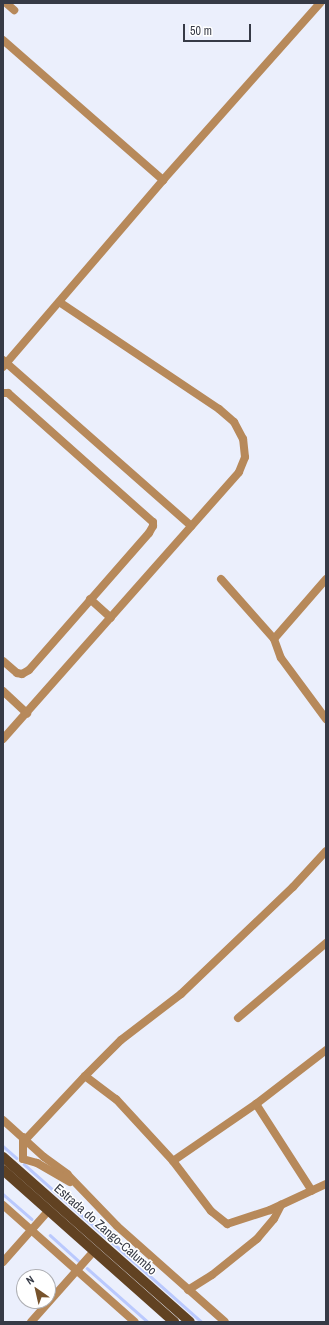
<!DOCTYPE html>
<html>
<head>
<meta charset="utf-8">
<style>
	body { margin:0 }
	#map { position:relative; width:329px; height:1325px; overflow:hidden; background:#ebeffc; font-family:"Archivo Narrow",sans-serif }
	div>[style] { position:absolute }
	.stream>* { height:2.5px; margin:-1.25px; padding:0 1.25px; transform-origin:1.25px; border-radius:1.25px; background:#bac9fe }
	.street>* { height:8px; margin:-4px; padding:0 4px; transform-origin:4px; border-radius:4px; background:#b7895a }
	.primary>* { height:10px; margin:-5px; padding:0 5px; transform-origin:5px; border-radius:5px; background:#614222 }
	span { translate:-50% -50%; white-space:nowrap; text-align:center; line-height:1.15; -webkit-text-stroke:3px #fff; paint-order:stroke }
	.street-label { font-size:13px; color:#363a46 }
	.frame { position:absolute; inset:0; border:4px solid #363a46; pointer-events:none }
	.north { position:absolute; left:16px; top:1269px; width:40px; height:40px; box-sizing:border-box; background:#fff; border:1px solid #afb0b5; border-radius:50%; rotate:326deg; font-size:11px; font-weight:700; line-height:16px; text-align:center; color:#363a46 }
	.north::after { content:''; display:block; margin:auto; width:14px; height:18px; background:#77532d; clip-path:polygon(50% 0,100% 100%,50% 72%,0 100%) }
	.scale { position:absolute; left:183px; top:24px; width:68px; height:18px; box-sizing:border-box; border:2px solid #363a46; border-top:0; padding-left:5px; font-size:12px; line-height:14px; white-space:nowrap; color:#363a46; -webkit-text-stroke:3px #fff; paint-order:stroke }
</style>
</head>
<body>
<div id="map">
	<div class="stream">
		<div style="left:3px;top:1146px;width:18px;rotate:41deg"></div>
		<div style="left:24px;top:1164px;width:238px;rotate:41.6deg"></div>
		<div style="left:3px;top:1194px;width:38px;rotate:41deg"></div>
		<div style="left:50px;top:1235px;width:39px;rotate:42deg"></div>
		<div style="left:87px;top:1268px;width:81px;rotate:41.5deg"></div>
	</div>
	<div class="street">
		<div style="left:6px;top:3px;width:11px;rotate:41deg"></div>
		<div style="left:3px;top:40px;width:213px;rotate:41.2deg"></div>
		<div style="left:3px;top:360px;width:251px;rotate:41.4deg"></div>
		<div style="left:3px;top:367px;width:246px;rotate:-49.4deg"></div>
		<div style="left:163px;top:180px;width:237px;rotate:-48.4deg"></div>
		<div style="left:3px;top:393px;width:5px"></div>
		<div style="left:8px;top:393px;width:194px;rotate:41.7deg"></div>
		<div style="left:153px;top:522px;width:4px;rotate:90deg"></div>
		<div style="left:153px;top:526px;width:8px;rotate:120deg"></div>
		<div style="left:149px;top:533px;width:182px;rotate:131.2deg"></div>
		<div style="left:29px;top:670px;width:8px;rotate:150deg"></div>
		<div style="left:22px;top:674px;width:5px;rotate:-169deg"></div>
		<div style="left:17px;top:673px;width:18px;rotate:-139deg"></div>
		<div style="left:221px;top:579px;width:80px;rotate:48.5deg"></div>
		<div style="left:326px;top:579px;width:79px;rotate:130.9deg"></div>
		<div style="left:274px;top:639px;width:20px;rotate:70deg"></div>
		<div style="left:281px;top:658px;width:76px;rotate:53.6deg"></div>
		<div style="left:90px;top:599px;width:28px;rotate:42deg"></div>
		<div style="left:3px;top:691px;width:33px;rotate:43deg"></div>
		<div style="left:3px;top:739px;width:356px;rotate:-48.5deg"></div>
		<div style="left:239px;top:472px;width:16px;rotate:-68deg"></div>
		<div style="left:245px;top:457px;width:18px;rotate:-96deg"></div>
		<div style="left:243px;top:439px;width:19px;rotate:-118deg"></div>
		<div style="left:234px;top:422px;width:20px;rotate:-139deg"></div>
		<div style="left:219px;top:409px;width:192px;rotate:-146.2deg"></div>
		<div style="left:238px;top:1018px;width:116px;rotate:-40.4deg"></div>
		<div style="left:85px;top:1076px;width:51px;rotate:-45deg"></div>
		<div style="left:121px;top:1040px;width:76px;rotate:-37.5deg"></div>
		<div style="left:181px;top:994px;width:155px;rotate:-43.7deg"></div>
		<div style="left:293px;top:887px;width:49px;rotate:-47.5deg"></div>
		<div style="left:256px;top:1104px;width:103px;rotate:57.2deg"></div>
		<div style="left:3px;top:1120px;width:55px;rotate:42.1deg"></div>
		<div style="left:44px;top:1157px;width:29px;rotate:36deg"></div>
		<div style="left:67px;top:1174px;width:72px;rotate:46.1deg"></div>
		<div style="left:117px;top:1226px;width:144px;rotate:41.6deg"></div>
		<div style="left:26px;top:1139px;width:86px;rotate:-46.9deg"></div>
		<div style="left:85px;top:1076px;width:39px;rotate:37deg"></div>
		<div style="left:116px;top:1099px;width:84px;rotate:47.4deg"></div>
		<div style="left:173px;top:1161px;width:63px;rotate:52.8deg"></div>
		<div style="left:211px;top:1211px;width:21px;rotate:39deg"></div>
		<div style="left:227px;top:1224px;width:45px;rotate:-18deg"></div>
		<div style="left:270px;top:1210px;width:62px;rotate:-24.9deg"></div>
		<div style="left:23px;top:1159px;width:15px;rotate:16deg"></div>
		<div style="left:37px;top:1163px;width:38px;rotate:30deg"></div>
		<div style="left:23px;top:1159px;width:22px;rotate:-90deg"></div>
		<div style="left:173px;top:1161px;width:101px;rotate:-34.5deg"></div>
		<div style="left:256px;top:1104px;width:88px;rotate:-37.6deg"></div>
		<div style="left:3px;top:1205px;width:176px;rotate:41.6deg"></div>
		<div style="left:3px;top:1262px;width:69px;rotate:-48.5deg"></div>
		<div style="left:188px;top:1290px;width:28px;rotate:-32deg"></div>
		<div style="left:212px;top:1275px;width:58px;rotate:-38.7deg"></div>
		<div style="left:257px;top:1239px;width:26px;rotate:-50deg"></div>
		<div style="left:274px;top:1219px;width:16px;rotate:-63deg"></div>
		<div style="left:31px;top:1322px;width:95px;rotate:-48.4deg"></div>
	</div>
	<div class="primary">
		<div style="left:3px;top:1157px;width:249px;rotate:41.4deg"></div>
		<div style="left:3px;top:1170px;width:229px;rotate:41.6deg"></div>
	</div>
	<div class="street-label">
		<span style="left:105px;top:1230px;rotate:41deg">Estrada do Zango-Calumbo</span>
	</div>
	<div class="frame"></div>
	<div class="north">N</div>
	<div class="scale">50 m</div>
</div>
</body>
</html>
